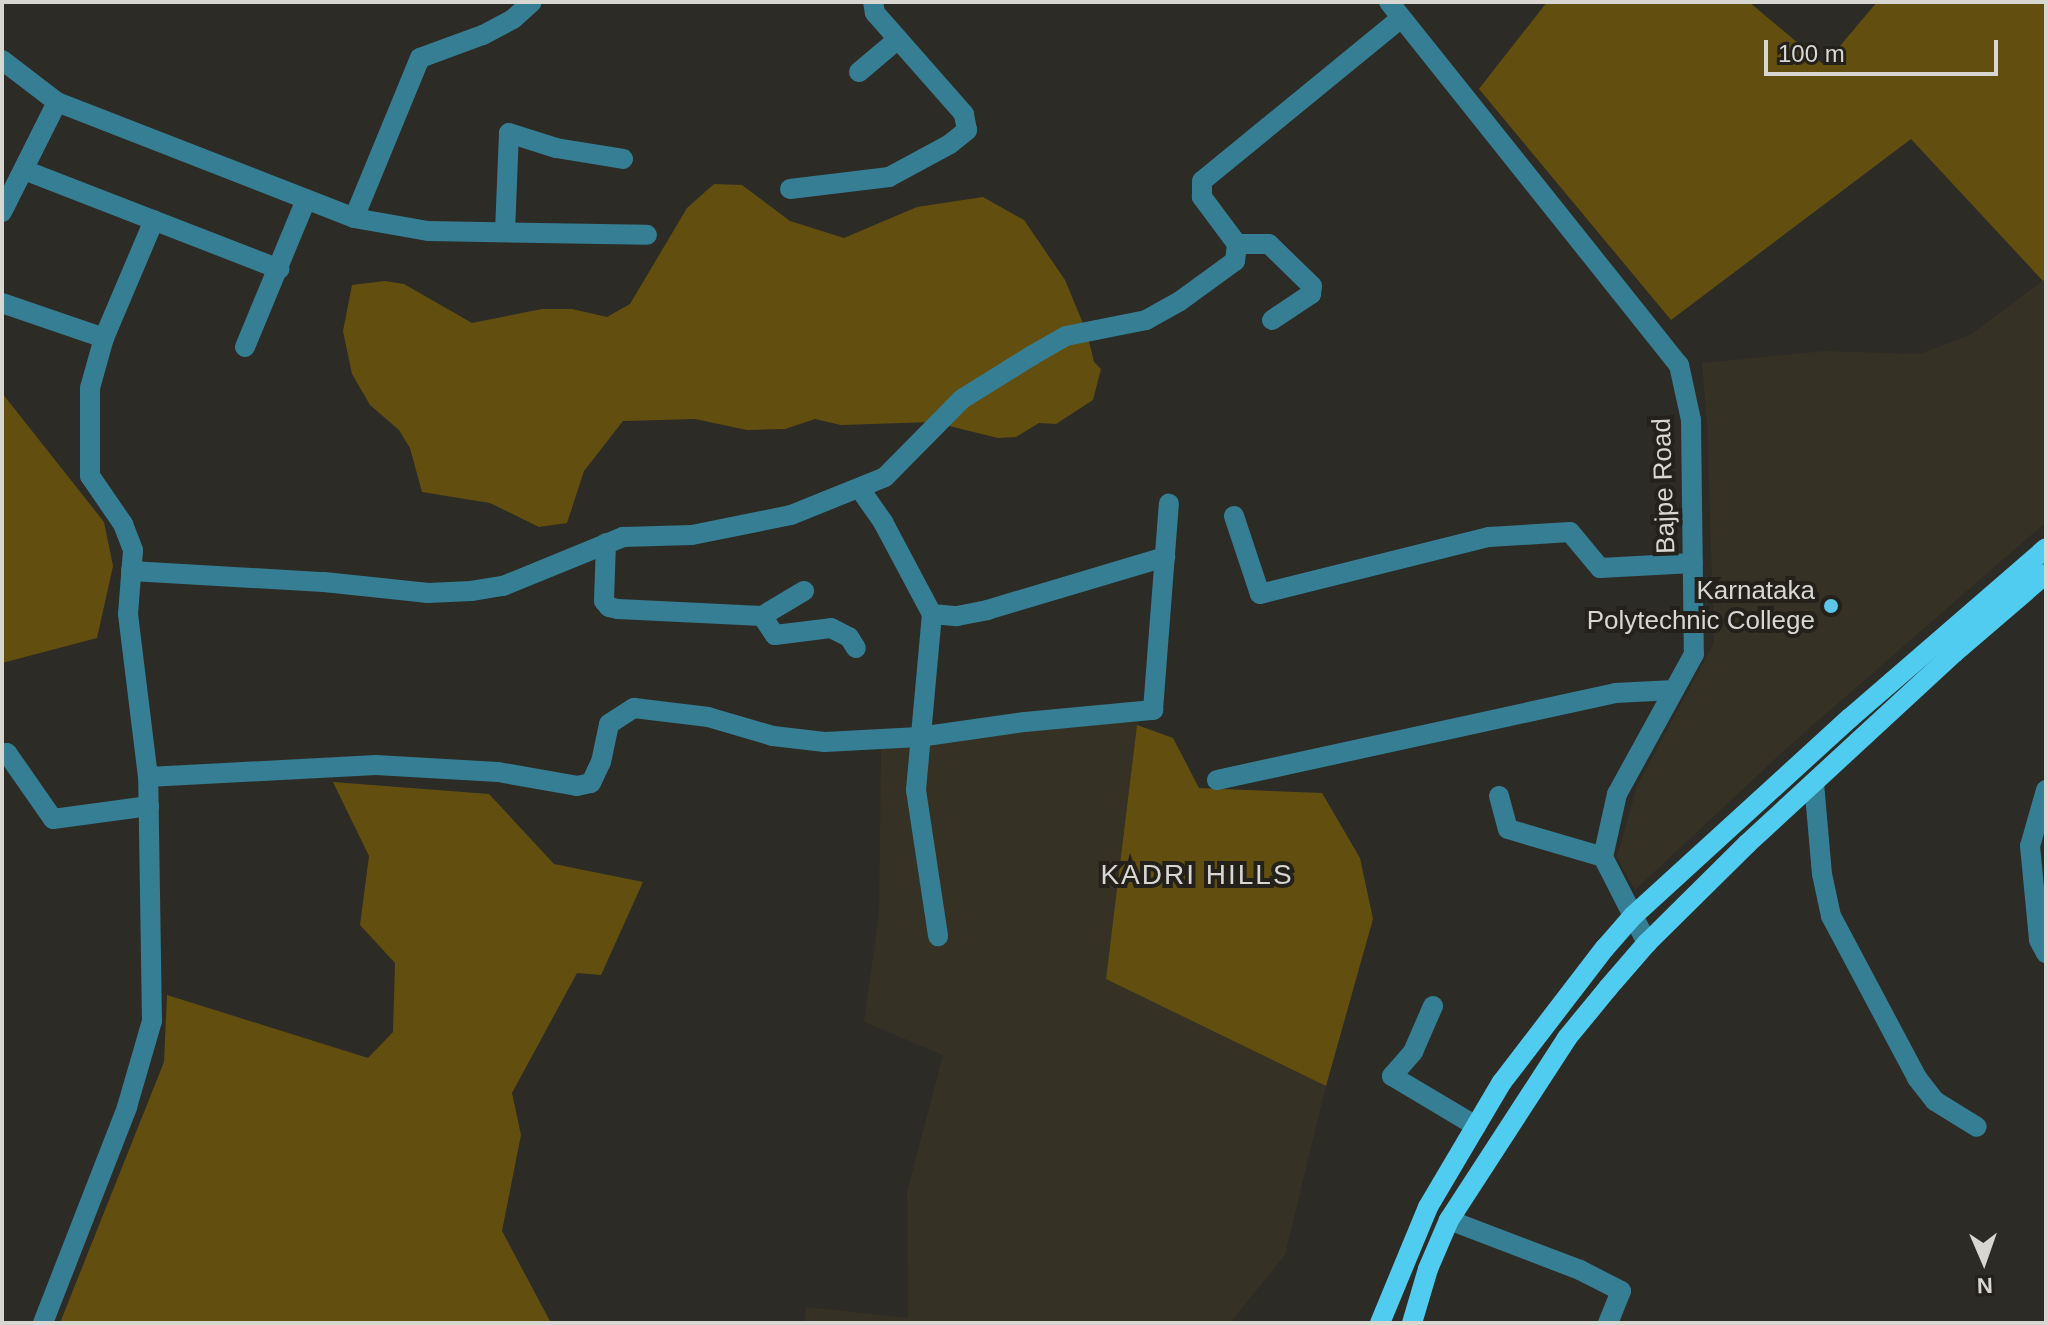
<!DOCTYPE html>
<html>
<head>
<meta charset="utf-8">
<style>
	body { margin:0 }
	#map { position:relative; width:2048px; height:1325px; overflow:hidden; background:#2d2b25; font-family:Arial,sans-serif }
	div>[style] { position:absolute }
	.built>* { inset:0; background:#353124 }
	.green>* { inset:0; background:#624f0f }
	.minor>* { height:20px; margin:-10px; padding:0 10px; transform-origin:10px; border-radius:10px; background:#357e93 }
	.major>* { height:20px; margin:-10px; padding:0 10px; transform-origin:10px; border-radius:10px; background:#50ccf0 }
	.dots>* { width:22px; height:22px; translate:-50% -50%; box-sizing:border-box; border:4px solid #24211b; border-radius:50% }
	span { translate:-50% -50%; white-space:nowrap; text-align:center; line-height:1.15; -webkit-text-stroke:8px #24211b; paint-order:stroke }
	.street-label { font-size:26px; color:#d7d6d1 }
	.poi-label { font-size:26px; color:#d7d6d1 }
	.right { translate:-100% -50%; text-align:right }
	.neighbourhood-label { font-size:28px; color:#d7d6d1; letter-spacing:2px }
	.frame { position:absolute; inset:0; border:4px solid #d7d6d1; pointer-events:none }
	.north { position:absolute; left:1944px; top:1221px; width:80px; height:80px; -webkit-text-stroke:6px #24211b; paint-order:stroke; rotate:178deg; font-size:22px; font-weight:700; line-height:32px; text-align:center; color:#d7d6d1 }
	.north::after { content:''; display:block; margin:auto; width:28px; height:36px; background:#d7d6d1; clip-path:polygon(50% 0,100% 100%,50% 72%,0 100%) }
	.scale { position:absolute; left:1764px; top:40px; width:234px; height:36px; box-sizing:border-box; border:4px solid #d7d6d1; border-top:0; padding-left:10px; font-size:24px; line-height:28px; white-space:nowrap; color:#d7d6d1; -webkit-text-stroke:6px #24211b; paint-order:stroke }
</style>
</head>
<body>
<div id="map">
	<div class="built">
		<div style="clip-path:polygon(2046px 278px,2046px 522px,1790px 745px,1635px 890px,1617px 857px,1637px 786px,1714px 643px,1707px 423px,1702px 363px,1824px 351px,1920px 354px,1970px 335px)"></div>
		<div style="clip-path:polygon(1140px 703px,1106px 979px,1326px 1086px,1285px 1255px,1230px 1323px,805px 1323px,806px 1307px,908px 1318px,907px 1192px,943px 1055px,864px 1022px,879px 914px,881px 744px)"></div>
	</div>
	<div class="green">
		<div style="clip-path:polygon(1547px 2px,1749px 2px,1824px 65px,1877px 2px,2046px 2px,2046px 278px,2043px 281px,1911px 139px,1671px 320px,1479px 89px)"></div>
		<div style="clip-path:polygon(714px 184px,742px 185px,790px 221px,844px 238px,917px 207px,983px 197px,1024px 220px,1065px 280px,1087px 333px,1094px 362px,1101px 369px,1093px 400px,1056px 424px,1039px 423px,1016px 437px,998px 438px,933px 422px,841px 425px,815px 419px,785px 429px,747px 430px,695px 419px,623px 421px,584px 471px,567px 523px,539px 527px,490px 503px,422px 492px,410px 448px,399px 430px,370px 405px,352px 374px,343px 331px,352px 285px,385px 281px,404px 284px,472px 323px,542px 309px,572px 309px,607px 317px,630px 304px,687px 208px)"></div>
		<div style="clip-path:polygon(2px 393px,104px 522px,113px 566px,97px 638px,2px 663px)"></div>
		<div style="clip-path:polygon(1137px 725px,1173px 738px,1199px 788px,1322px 793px,1360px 858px,1373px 919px,1326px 1086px,1106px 979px)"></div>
		<div style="clip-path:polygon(333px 782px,489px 794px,554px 864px,643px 882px,601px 975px,577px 973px,512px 1093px,521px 1135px,502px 1231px,551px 1323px,60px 1323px,164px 1062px,167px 995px,368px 1058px,393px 1032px,395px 963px,360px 925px,369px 856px)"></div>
	</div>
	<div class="minor">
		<div style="left:1389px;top:2px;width:465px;rotate:51.4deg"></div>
		<div style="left:1679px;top:365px;width:56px;rotate:77.7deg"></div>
		<div style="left:1691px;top:420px;width:234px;rotate:89.3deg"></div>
		<div style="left:1694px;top:654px;width:160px;rotate:118.8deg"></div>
		<div style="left:1617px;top:794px;width:65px;rotate:102.5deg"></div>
		<div style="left:1603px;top:857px;width:97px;rotate:62.9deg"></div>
		<div style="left:2px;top:60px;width:69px;rotate:37.4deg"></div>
		<div style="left:57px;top:102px;width:319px;rotate:21.3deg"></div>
		<div style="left:354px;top:218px;width:75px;rotate:10deg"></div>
		<div style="left:428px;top:231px;width:219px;rotate:1deg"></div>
		<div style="left:859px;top:72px;width:51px;rotate:-40.2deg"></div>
		<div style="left:24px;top:170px;width:274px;rotate:21.2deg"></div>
		<div style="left:790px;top:189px;width:100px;rotate:-6.9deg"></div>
		<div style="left:889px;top:177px;width:69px;rotate:-28.4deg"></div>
		<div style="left:950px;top:144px;width:22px;rotate:-39deg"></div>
		<div style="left:967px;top:130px;width:16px;rotate:-101deg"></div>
		<div style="left:964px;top:114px;width:135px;rotate:-131.4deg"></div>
		<div style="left:875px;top:13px;width:11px;rotate:-100deg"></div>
		<div style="left:2px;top:212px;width:123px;rotate:-63.4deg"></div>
		<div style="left:354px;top:218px;width:173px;rotate:-67.6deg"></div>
		<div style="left:420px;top:58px;width:67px;rotate:-20.1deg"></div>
		<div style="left:483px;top:35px;width:34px;rotate:-28deg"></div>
		<div style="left:513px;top:19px;width:25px;rotate:-42deg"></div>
		<div style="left:505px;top:232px;width:99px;rotate:-87.7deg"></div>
		<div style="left:509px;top:133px;width:49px;rotate:17.7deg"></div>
		<div style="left:556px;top:148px;width:68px;rotate:9.3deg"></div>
		<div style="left:2px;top:303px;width:108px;rotate:18.9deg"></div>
		<div style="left:104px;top:338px;width:128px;rotate:-67deg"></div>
		<div style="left:1272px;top:320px;width:47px;rotate:-33.7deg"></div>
		<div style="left:1311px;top:294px;width:8px;rotate:-83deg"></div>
		<div style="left:1312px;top:286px;width:60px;rotate:-135.7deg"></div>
		<div style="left:1269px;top:244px;width:32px;rotate:180deg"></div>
		<div style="left:1237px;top:244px;width:59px;rotate:-126.7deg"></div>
		<div style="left:1202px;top:197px;width:16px;rotate:-90deg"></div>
		<div style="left:1202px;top:181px;width:257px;rotate:-39.3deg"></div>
		<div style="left:245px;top:347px;width:159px;rotate:-67.5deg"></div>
		<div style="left:860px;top:489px;width:40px;rotate:55.1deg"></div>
		<div style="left:883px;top:522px;width:104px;rotate:62deg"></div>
		<div style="left:932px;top:614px;width:25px;rotate:5deg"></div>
		<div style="left:957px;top:616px;width:31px;rotate:-11deg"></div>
		<div style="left:987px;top:610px;width:186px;rotate:-16.6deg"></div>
		<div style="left:1234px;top:516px;width:82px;rotate:71.6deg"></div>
		<div style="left:1260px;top:594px;width:236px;rotate:-14deg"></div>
		<div style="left:1489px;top:537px;width:81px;rotate:-3.5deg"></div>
		<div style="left:1570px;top:532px;width:47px;rotate:50.2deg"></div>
		<div style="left:1600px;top:568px;width:93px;rotate:-3.1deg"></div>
		<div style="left:606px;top:543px;width:58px;rotate:92deg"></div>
		<div style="left:604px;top:601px;width:8px;rotate:50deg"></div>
		<div style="left:609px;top:607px;width:9px;rotate:13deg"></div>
		<div style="left:618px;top:609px;width:144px;rotate:2.8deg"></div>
		<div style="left:762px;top:616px;width:49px;rotate:-30.8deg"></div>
		<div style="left:131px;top:571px;width:193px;rotate:3.3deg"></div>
		<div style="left:324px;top:582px;width:105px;rotate:6deg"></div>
		<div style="left:428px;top:593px;width:43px;rotate:-2.7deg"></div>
		<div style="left:471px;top:591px;width:32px;rotate:-9deg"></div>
		<div style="left:503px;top:586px;width:130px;rotate:-22.2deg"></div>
		<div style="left:623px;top:537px;width:69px;rotate:-1.7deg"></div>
		<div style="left:692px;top:535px;width:101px;rotate:-11.4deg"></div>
		<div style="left:791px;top:515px;width:101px;rotate:-22deg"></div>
		<div style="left:885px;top:477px;width:110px;rotate:-45.4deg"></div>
		<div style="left:962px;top:399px;width:81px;rotate:-31.9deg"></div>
		<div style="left:1031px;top:356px;width:40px;rotate:-29.7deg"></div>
		<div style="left:1066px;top:336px;width:82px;rotate:-11.3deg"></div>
		<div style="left:1146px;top:320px;width:39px;rotate:-29deg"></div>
		<div style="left:1180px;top:301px;width:68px;rotate:-36deg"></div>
		<div style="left:1235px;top:261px;width:17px;rotate:-83deg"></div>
		<div style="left:932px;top:614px;width:177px;rotate:95.2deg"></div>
		<div style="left:916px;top:790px;width:148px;rotate:81.4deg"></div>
		<div style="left:762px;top:616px;width:23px;rotate:56deg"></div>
		<div style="left:775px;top:635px;width:56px;rotate:-7.1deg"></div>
		<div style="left:831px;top:628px;width:20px;rotate:27deg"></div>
		<div style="left:849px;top:637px;width:13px;rotate:58deg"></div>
		<div style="left:2px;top:754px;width:5px;rotate:-11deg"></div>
		<div style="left:7px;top:753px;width:80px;rotate:55.1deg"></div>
		<div style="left:53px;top:819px;width:97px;rotate:-7.7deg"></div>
		<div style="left:148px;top:777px;width:228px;rotate:-3deg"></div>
		<div style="left:376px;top:765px;width:122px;rotate:3.3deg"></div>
		<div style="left:498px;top:772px;width:80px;rotate:10deg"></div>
		<div style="left:577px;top:786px;width:14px;rotate:-12deg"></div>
		<div style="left:591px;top:783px;width:23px;rotate:-65deg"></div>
		<div style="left:601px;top:762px;width:39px;rotate:-78deg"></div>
		<div style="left:609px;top:724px;width:30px;rotate:-33deg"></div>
		<div style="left:634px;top:708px;width:75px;rotate:6.9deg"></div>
		<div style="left:708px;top:717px;width:68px;rotate:16.3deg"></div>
		<div style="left:773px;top:736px;width:52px;rotate:6.6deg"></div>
		<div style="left:825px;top:742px;width:94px;rotate:-3deg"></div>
		<div style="left:919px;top:737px;width:107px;rotate:-8.1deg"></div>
		<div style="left:1025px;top:722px;width:129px;rotate:-5.4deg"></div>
		<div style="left:1153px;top:710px;width:207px;rotate:-85.6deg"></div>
		<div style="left:1217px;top:780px;width:407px;rotate:-12.3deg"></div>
		<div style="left:1615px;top:693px;width:59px;rotate:-2.9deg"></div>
		<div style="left:1814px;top:783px;width:91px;rotate:85deg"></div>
		<div style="left:1822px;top:874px;width:43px;rotate:77.9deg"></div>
		<div style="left:1831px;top:916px;width:183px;rotate:62deg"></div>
		<div style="left:1917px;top:1078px;width:29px;rotate:52deg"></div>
		<div style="left:1935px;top:1101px;width:49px;rotate:31.8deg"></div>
		<div style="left:2046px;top:790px;width:58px;rotate:105.9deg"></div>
		<div style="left:2030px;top:846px;width:94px;rotate:84.5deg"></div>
		<div style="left:2039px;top:940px;width:15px;rotate:62deg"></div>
		<div style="left:1499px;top:796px;width:34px;rotate:75deg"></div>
		<div style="left:1508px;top:829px;width:99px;rotate:16.4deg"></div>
		<div style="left:1433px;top:1006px;width:50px;rotate:113.5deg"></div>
		<div style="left:1413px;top:1052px;width:32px;rotate:131deg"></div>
		<div style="left:1392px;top:1076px;width:98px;rotate:30.8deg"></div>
		<div style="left:1449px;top:1220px;width:140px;rotate:20.9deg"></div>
		<div style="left:1580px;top:1270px;width:46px;rotate:27.1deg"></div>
		<div style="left:1621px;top:1291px;width:35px;rotate:112deg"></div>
		<div style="left:43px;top:1323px;width:232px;rotate:-68.7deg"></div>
		<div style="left:127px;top:1107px;width:90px;rotate:-73.8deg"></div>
		<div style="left:152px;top:1021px;width:244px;rotate:-90.9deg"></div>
		<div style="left:148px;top:777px;width:164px;rotate:-97deg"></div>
		<div style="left:128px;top:614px;width:64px;rotate:-85.5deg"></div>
		<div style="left:133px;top:550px;width:28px;rotate:-111deg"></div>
		<div style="left:123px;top:524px;width:58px;rotate:-124.5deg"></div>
		<div style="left:90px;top:476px;width:88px;rotate:-90deg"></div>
		<div style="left:90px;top:388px;width:52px;rotate:-74.4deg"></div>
	</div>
	<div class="major">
		<div style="left:1380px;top:1323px;width:126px;rotate:-67.5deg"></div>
		<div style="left:1428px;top:1207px;width:145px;rotate:-59.4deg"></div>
		<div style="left:1502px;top:1082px;width:169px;rotate:-52.5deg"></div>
		<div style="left:1605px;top:948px;width:43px;rotate:-48.8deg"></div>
		<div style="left:1633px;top:916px;width:294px;rotate:-42.4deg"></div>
		<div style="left:1850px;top:718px;width:259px;rotate:-40.9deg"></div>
		<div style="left:1412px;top:1323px;width:56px;rotate:-73.5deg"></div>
		<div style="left:1428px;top:1269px;width:53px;rotate:-66.8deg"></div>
		<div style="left:1449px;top:1220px;width:217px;rotate:-57deg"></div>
		<div style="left:1567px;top:1038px;width:65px;rotate:-50.6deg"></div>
		<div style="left:1608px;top:988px;width:60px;rotate:-49.1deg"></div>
		<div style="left:1647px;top:943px;width:141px;rotate:-44.7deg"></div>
		<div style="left:1747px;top:844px;width:282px;rotate:-42.7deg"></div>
		<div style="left:1954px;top:653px;width:121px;rotate:-40.7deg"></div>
	</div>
	<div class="dots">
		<div style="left:1831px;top:606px;background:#5cc7e7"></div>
	</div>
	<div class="street-label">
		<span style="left:1664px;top:486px;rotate:-92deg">Bajpe Road</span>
	</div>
	<div class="poi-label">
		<span class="right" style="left:1815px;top:606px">Karnataka<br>Polytechnic College</span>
	</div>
	<div class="neighbourhood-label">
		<span style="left:1197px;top:875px">KADRI HILLS</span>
	</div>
	<div class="frame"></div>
	<div class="north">N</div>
	<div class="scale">100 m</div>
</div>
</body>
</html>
